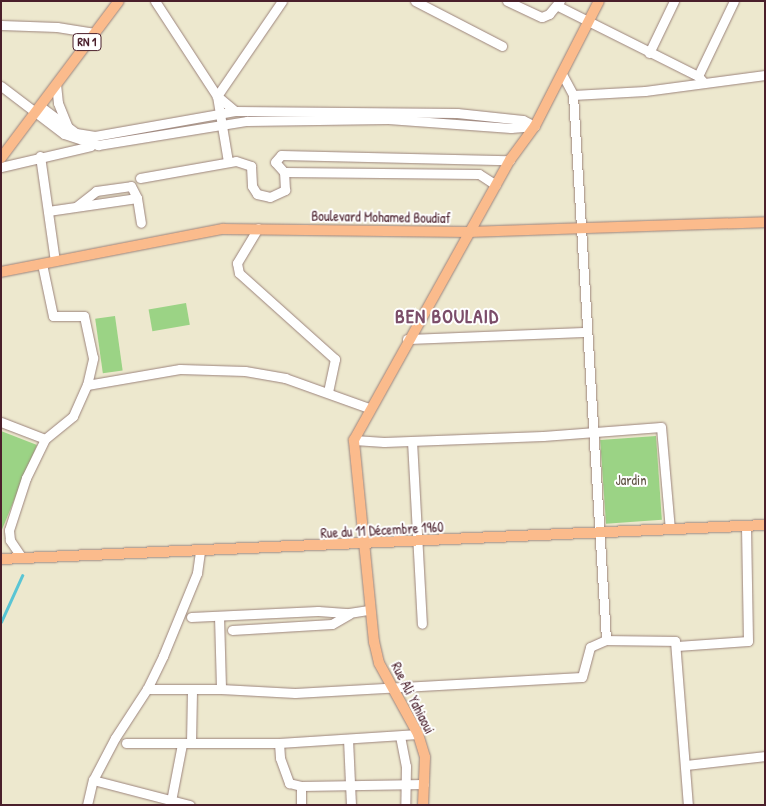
<!DOCTYPE html>
<html>
<head>
<meta charset="utf-8">
<style>
	body { margin:0 }
	#map { position:relative; width:766px; height:806px; overflow:hidden; background:#ede8ce; font-family:"Patrick Hand",sans-serif }
	div>[style] { position:absolute }
	.green>* { inset:0; background:#9bd385; transform-origin:0 0 }
	.stream>* { height:2.5px; margin:-1.25px; padding:0 1.25px; transform-origin:1.25px; border-radius:1.25px; background:#5ac5d4 }
	.roads { filter:drop-shadow(0 0 1px #9c847c) drop-shadow(0 0 1px #9c847c) }
	.minor>* { height:9px; margin:-4.5px; padding:0 4.5px; transform-origin:4.5px; border-radius:4.5px; background:#fff }
	.major>* { height:10px; margin:-5px; padding:0 5px; transform-origin:5px; border-radius:5px; background:#fbbb8c }
	span { translate:-50% -50%; white-space:nowrap; text-align:center; line-height:1.15; -webkit-text-stroke:4px #fff; paint-order:stroke }
	.shield-label span { padding:1px 4px; background:#fff; border:1px solid; border-radius:4px; -webkit-text-stroke-width:0 }
	.shield-label { font-size:12px; color:#4a1f2b; font-weight:700 }
	.street-label { font-size:14px; color:#4a1f2b }
	.park-label { font-size:14px; color:#625546 }
	.district-label { font-size:19px; color:#7b4d69; font-weight:700; letter-spacing:1px }
	.frame { position:absolute; inset:0; border:2px solid #4a1f2b; pointer-events:none }
</style>
</head>
<body>
<div id="map">
	<div class="green">
		<div style="left:186px;top:303px;width:22px;height:38px;rotate:80deg"></div>
		<div style="left:115px;top:316px;width:55px;height:20px;rotate:82deg"></div>
		<div style="clip-path:polygon(1px 431px,37px 445px,1px 532px)"></div>
		<div style="left:656px;top:436px;width:84px;height:56px;rotate:86deg"></div>
	</div>
	<div class="stream">
		<div style="left:1px;top:622px;width:51px;rotate:-65.5deg"></div>
	</div>
	<div class="roads">
		<div class="minor">
			<div style="left:155px;top:1px;width:113px;rotate:56.9deg"></div>
			<div style="left:217px;top:96px;width:67px;rotate:80.5deg"></div>
			<div style="left:415px;top:1px;width:98px;rotate:27.3deg"></div>
			<div style="left:507px;top:1px;width:38px;rotate:25deg"></div>
			<div style="left:542px;top:17px;width:8px;rotate:-23deg"></div>
			<div style="left:549px;top:14px;width:17px;rotate:-50deg"></div>
			<div style="left:558px;top:6px;width:157px;rotate:26.6deg"></div>
			<div style="left:698px;top:76px;width:9px;rotate:49deg"></div>
			<div style="left:1px;top:25px;width:56px;rotate:2deg"></div>
			<div style="left:57px;top:27px;width:38px;rotate:9deg"></div>
			<div style="left:649px;top:53px;width:58px;rotate:-64.3deg"></div>
			<div style="left:562px;top:74px;width:24px;rotate:62deg"></div>
			<div style="left:573px;top:95px;width:546px;rotate:86.53deg"></div>
			<div style="left:606px;top:640px;width:69px;rotate:0.8deg"></div>
			<div style="left:675px;top:641px;width:165px;rotate:85.5deg"></div>
			<div style="left:698px;top:76px;width:83px;rotate:-64.4deg"></div>
			<div style="left:56px;top:84px;width:19px;rotate:84deg"></div>
			<div style="left:58px;top:103px;width:27px;rotate:68deg"></div>
			<div style="left:1px;top:86px;width:79px;rotate:37.3deg"></div>
			<div style="left:64px;top:134px;width:36px;rotate:18deg"></div>
			<div style="left:98px;top:145px;width:151px;rotate:-9.2deg"></div>
			<div style="left:247px;top:121px;width:141px;rotate:-0.8deg"></div>
			<div style="left:388px;top:119px;width:123px;rotate:4.2deg"></div>
			<div style="left:511px;top:128px;width:24px;rotate:-5deg"></div>
			<div style="left:573px;top:95px;width:72px;rotate:-3.2deg"></div>
			<div style="left:645px;top:91px;width:121px;rotate:-7.6deg"></div>
			<div style="left:40px;top:106px;width:45px;rotate:36.9deg"></div>
			<div style="left:76px;top:133px;width:19px;rotate:9deg"></div>
			<div style="left:95px;top:136px;width:142px;rotate:-10.1deg"></div>
			<div style="left:235px;top:111px;width:222px;rotate:0.5deg"></div>
			<div style="left:457px;top:113px;width:66px;rotate:6.1deg"></div>
			<div style="left:523px;top:120px;width:13px;rotate:27deg"></div>
			<div style="left:235px;top:111px;width:23px;rotate:-140deg"></div>
			<div style="left:217px;top:96px;width:115px;rotate:-55.6deg"></div>
			<div style="left:40px;top:156px;width:106px;rotate:81.9deg"></div>
			<div style="left:1px;top:167px;width:92px;rotate:-13.1deg"></div>
			<div style="left:284px;top:172px;width:13px;rotate:-132deg"></div>
			<div style="left:275px;top:162px;width:9px;rotate:-49deg"></div>
			<div style="left:281px;top:155px;width:229px;rotate:1.3deg"></div>
			<div style="left:140px;top:178px;width:97px;rotate:-10deg"></div>
			<div style="left:236px;top:161px;width:16px;rotate:18deg"></div>
			<div style="left:251px;top:166px;width:20px;rotate:87deg"></div>
			<div style="left:252px;top:186px;width:9px;rotate:58deg"></div>
			<div style="left:257px;top:194px;width:13px;rotate:13deg"></div>
			<div style="left:270px;top:197px;width:17px;rotate:-25deg"></div>
			<div style="left:285px;top:190px;width:18px;rotate:-93deg"></div>
			<div style="left:284px;top:172px;width:195px;rotate:0.6deg"></div>
			<div style="left:479px;top:174px;width:20px;rotate:33deg"></div>
			<div style="left:77px;top:206px;width:24px;rotate:-38deg"></div>
			<div style="left:96px;top:191px;width:35px;rotate:-8deg"></div>
			<div style="left:131px;top:186px;width:13px;rotate:63deg"></div>
			<div style="left:48px;top:211px;width:90px;rotate:-8.3deg"></div>
			<div style="left:137px;top:198px;width:25px;rotate:81deg"></div>
			<div style="left:258px;top:228px;width:41px;rotate:121deg"></div>
			<div style="left:237px;top:263px;width:10px;rotate:79deg"></div>
			<div style="left:239px;top:273px;width:129px;rotate:41.9deg"></div>
			<div style="left:335px;top:359px;width:33px;rotate:102deg"></div>
			<div style="left:407px;top:339px;width:178px;rotate:-2.3deg"></div>
			<div style="left:87px;top:385px;width:94px;rotate:-9.8deg"></div>
			<div style="left:180px;top:369px;width:65px;rotate:1.8deg"></div>
			<div style="left:245px;top:371px;width:41px;rotate:9.9deg"></div>
			<div style="left:285px;top:378px;width:89px;rotate:19.7deg"></div>
			<div style="left:1px;top:422px;width:47px;rotate:21.1deg"></div>
			<div style="left:354px;top:440px;width:30px;rotate:4deg"></div>
			<div style="left:384px;top:442px;width:159px;rotate:-2.2deg"></div>
			<div style="left:543px;top:436px;width:118px;rotate:-4.4deg"></div>
			<div style="left:661px;top:427px;width:102px;rotate:85deg"></div>
			<div style="left:412px;top:441px;width:183px;rotate:86.9deg"></div>
			<div style="left:22px;top:558px;width:22px;rotate:-124deg"></div>
			<div style="left:10px;top:540px;width:10px;rotate:-96deg"></div>
			<div style="left:9px;top:530px;width:55px;rotate:-71.9deg"></div>
			<div style="left:26px;top:478px;width:43px;rotate:-64deg"></div>
			<div style="left:45px;top:439px;width:36px;rotate:-39deg"></div>
			<div style="left:73px;top:416px;width:34px;rotate:-66deg"></div>
			<div style="left:87px;top:385px;width:28px;rotate:-77deg"></div>
			<div style="left:93px;top:358px;width:43px;rotate:-102.1deg"></div>
			<div style="left:84px;top:316px;width:31px;rotate:180deg"></div>
			<div style="left:53px;top:316px;width:53px;rotate:-101.9deg"></div>
			<div style="left:219px;top:616px;width:73px;rotate:88.4deg"></div>
			<div style="left:191px;top:617px;width:127px;rotate:-2.7deg"></div>
			<div style="left:318px;top:611px;width:31px;rotate:4deg"></div>
			<div style="left:349px;top:613px;width:20px;rotate:-9deg"></div>
			<div style="left:232px;top:630px;width:100px;rotate:-3.4deg"></div>
			<div style="left:332px;top:624px;width:20px;rotate:-30deg"></div>
			<div style="left:677px;top:646px;width:71px;rotate:-4deg"></div>
			<div style="left:748px;top:641px;width:115px;rotate:-91deg"></div>
			<div style="left:147px;top:689px;width:74px"></div>
			<div style="left:221px;top:689px;width:74px;rotate:3.1deg"></div>
			<div style="left:295px;top:693px;width:287px;rotate:-3.2deg"></div>
			<div style="left:582px;top:677px;width:31px;rotate:-75deg"></div>
			<div style="left:590px;top:647px;width:17px;rotate:-24deg"></div>
			<div style="left:400px;top:736px;width:31px;rotate:79deg"></div>
			<div style="left:406px;top:766px;width:39px;rotate:91deg"></div>
			<div style="left:348px;top:739px;width:66px;rotate:87.4deg"></div>
			<div style="left:126px;top:743px;width:153px"></div>
			<div style="left:279px;top:743px;width:139px;rotate:-3.7deg"></div>
			<div style="left:191px;top:743px;width:54px;rotate:-88.9deg"></div>
			<div style="left:279px;top:743px;width:15px;rotate:86deg"></div>
			<div style="left:280px;top:758px;width:27px;rotate:70deg"></div>
			<div style="left:289px;top:783px;width:12px;rotate:14deg"></div>
			<div style="left:301px;top:786px;width:123px;rotate:-0.9deg"></div>
			<div style="left:686px;top:765px;width:80px;rotate:-6.5deg"></div>
			<div style="left:93px;top:780px;width:100px;rotate:14.5deg"></div>
			<div style="left:171px;top:801px;width:58px;rotate:-79.1deg"></div>
			<div style="left:87px;top:805px;width:26px;rotate:-77deg"></div>
			<div style="left:93px;top:780px;width:47px;rotate:-62.4deg"></div>
			<div style="left:115px;top:738px;width:59px;rotate:-56.9deg"></div>
			<div style="left:147px;top:689px;width:37px;rotate:-64deg"></div>
			<div style="left:163px;top:656px;width:90px;rotate:-67.7deg"></div>
			<div style="left:197px;top:573px;width:22px;rotate:-82deg"></div>
			<div style="left:301px;top:805px;width:19px;rotate:-90deg"></div>
		</div>
		<div class="major">
			<div style="left:1px;top:158px;width:196px;rotate:-53.1deg"></div>
			<div style="left:1px;top:272px;width:226px;rotate:-11deg"></div>
			<div style="left:223px;top:229px;width:245px;rotate:0.7deg"></div>
			<div style="left:468px;top:232px;width:297px;rotate:-1.9deg"></div>
			<div style="left:1px;top:559px;width:765px;rotate:-2.55deg"></div>
			<div style="left:423px;top:805px;width:48px;rotate:-87.6deg"></div>
			<div style="left:425px;top:757px;width:24px;rotate:-107deg"></div>
			<div style="left:418px;top:734px;width:81px;rotate:-118.8deg"></div>
			<div style="left:379px;top:663px;width:22px;rotate:-103deg"></div>
			<div style="left:374px;top:642px;width:203px;rotate:-95.7deg"></div>
			<div style="left:354px;top:440px;width:321px;rotate:-60.9deg"></div>
			<div style="left:510px;top:160px;width:42px;rotate:-53.7deg"></div>
			<div style="left:535px;top:126px;width:140px;rotate:-62.9deg"></div>
		</div>
	</div>
	<div class="shield-label">
		<span style="left:87px;top:42px">RN 1</span>
	</div>
	<div class="street-label">
		<span style="left:381px;top:217px;rotate:1deg">Boulevard Mohamed Boudiaf</span>
		<span style="left:382px;top:530px;rotate:-3deg">Rue du 11 Décembre 1960</span>
		<span style="left:413px;top:698px;rotate:63deg">Rue Ali Yahiaoui</span>
	</div>
	<div class="park-label">
		<span style="left:631px;top:480px">Jardin</span>
	</div>
	<div class="district-label">
		<span style="left:447px;top:317px">BEN BOULAID</span>
	</div>
	<div class="frame"></div>
</div>
</body>
</html>
